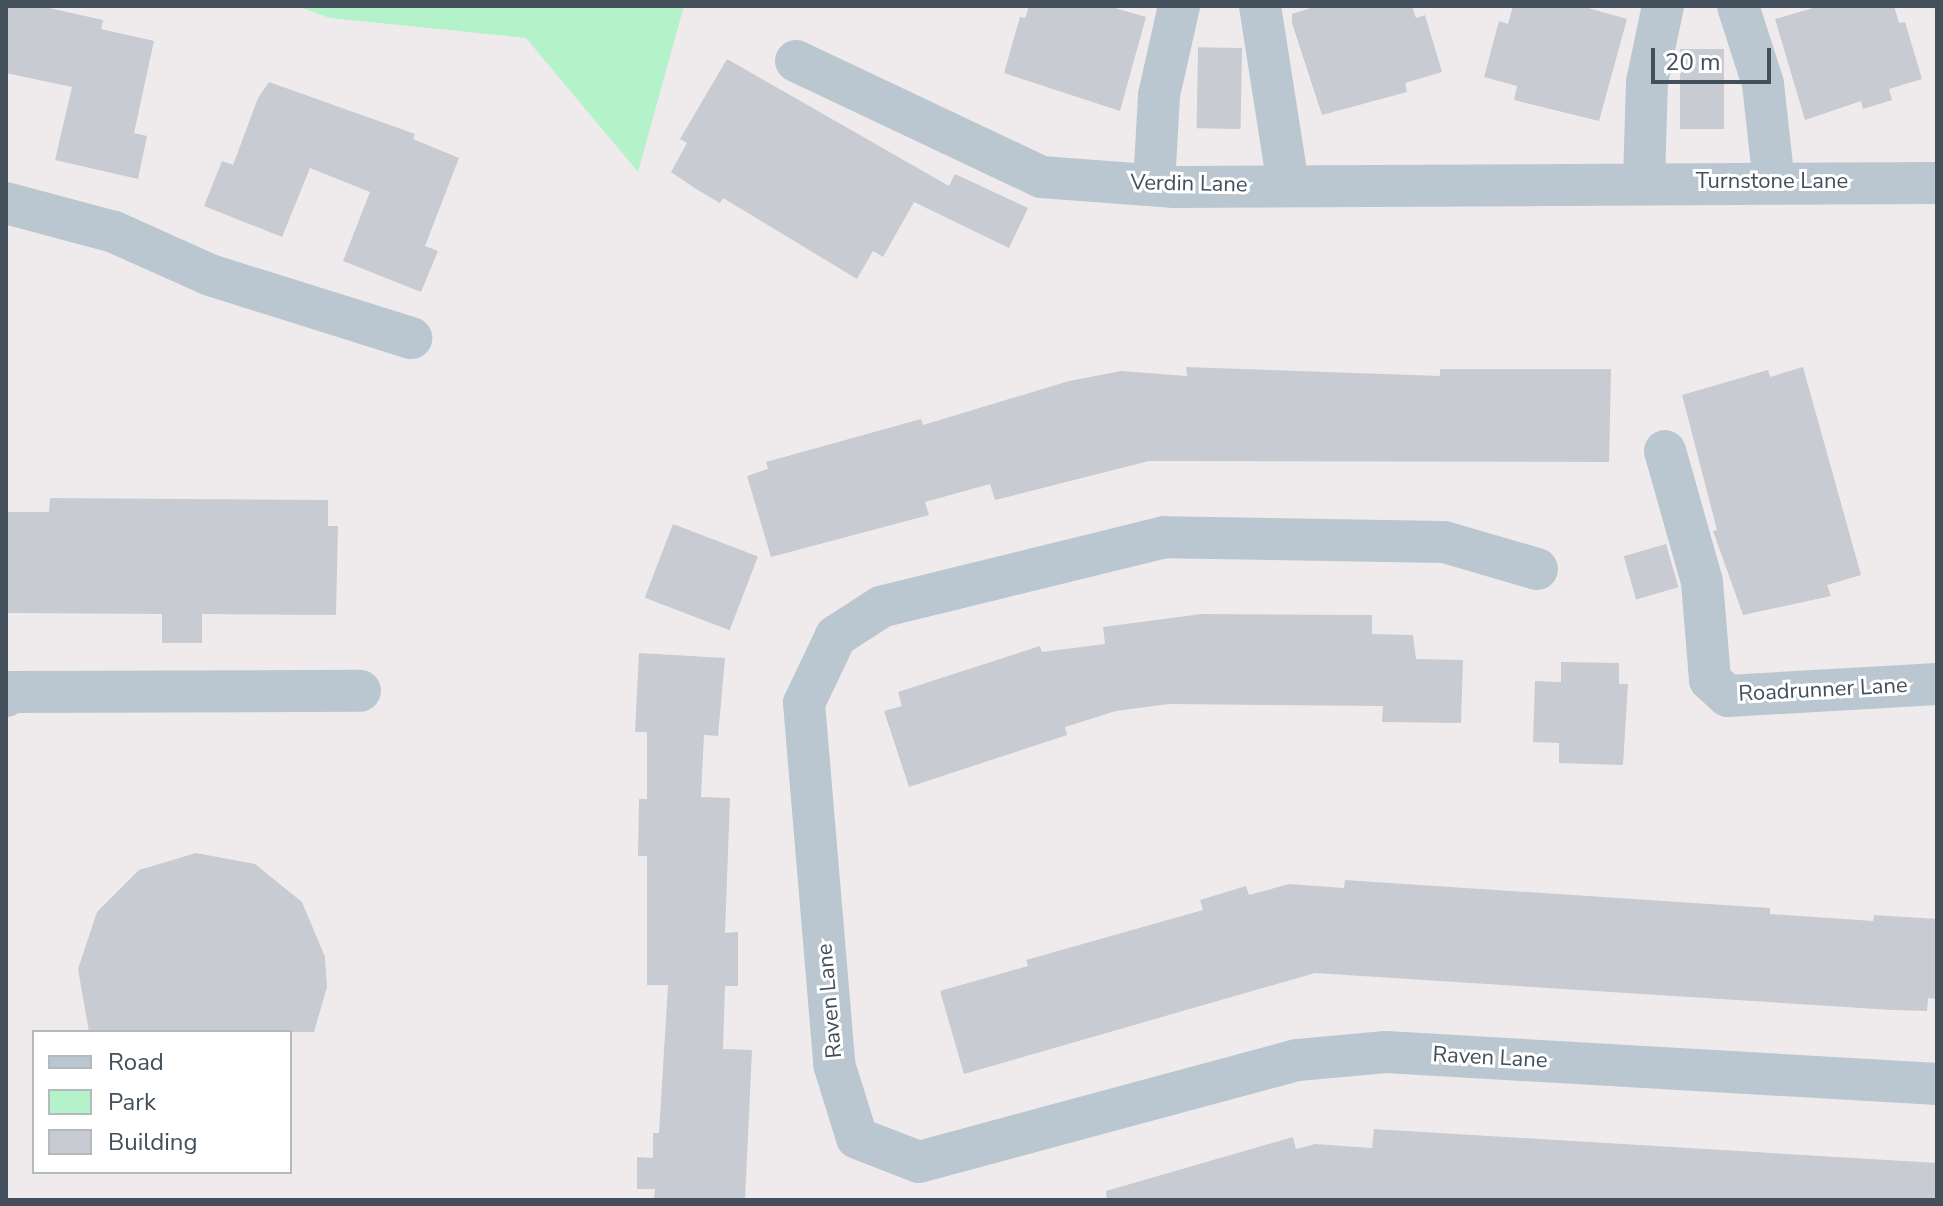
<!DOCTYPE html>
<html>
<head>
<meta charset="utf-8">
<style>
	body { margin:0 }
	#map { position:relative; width:1943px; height:1206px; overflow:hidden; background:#efebec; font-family:"Nunito Sans",sans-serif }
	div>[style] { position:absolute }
	.green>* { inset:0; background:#b4f2ca }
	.building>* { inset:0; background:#c8cbd2; transform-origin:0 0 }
	.minor>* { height:42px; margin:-21px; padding:0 21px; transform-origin:21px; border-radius:21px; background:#bbc7d0 }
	span { translate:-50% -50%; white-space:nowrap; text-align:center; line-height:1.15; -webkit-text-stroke:6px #fff; paint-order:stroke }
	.street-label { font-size:22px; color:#43505b }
	.frame { position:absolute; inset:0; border:8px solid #43505b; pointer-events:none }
	.legend { position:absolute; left:32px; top:1030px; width:260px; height:144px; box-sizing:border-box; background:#fff; border:2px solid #b4b9bd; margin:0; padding:10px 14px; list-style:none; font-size:24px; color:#43505b }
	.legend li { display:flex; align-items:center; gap:16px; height:40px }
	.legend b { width:40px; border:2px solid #b4b9bd }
	.scale { position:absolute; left:1651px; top:48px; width:120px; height:36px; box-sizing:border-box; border:4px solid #43505b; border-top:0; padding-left:10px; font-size:24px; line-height:28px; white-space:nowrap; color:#43505b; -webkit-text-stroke:6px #fff; paint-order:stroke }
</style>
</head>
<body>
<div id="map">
	<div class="green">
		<div style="clip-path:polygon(297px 6px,684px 6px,638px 172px,526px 38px,330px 18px)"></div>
	</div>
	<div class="building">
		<div style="clip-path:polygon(6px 6px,40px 6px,103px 20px,101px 29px,154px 41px,134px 133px,147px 136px,138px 179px,55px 160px,72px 87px,6px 73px)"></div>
		<div style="clip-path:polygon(1029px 6px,1108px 6px,1146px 17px,1120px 111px,1004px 73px,1020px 17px,1025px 18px)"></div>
		<div style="clip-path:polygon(1317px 6px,1412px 6px,1416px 18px,1425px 15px,1442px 72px,1405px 83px,1407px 92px,1322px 115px,1292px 23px,1292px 14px)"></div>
		<div style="clip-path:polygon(1513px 6px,1581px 6px,1627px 19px,1599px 121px,1514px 100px,1517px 86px,1484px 77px,1499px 21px,1508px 24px)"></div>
		<div style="clip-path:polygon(1820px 6px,1894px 6px,1899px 23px,1905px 22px,1922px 79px,1889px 89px,1892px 100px,1863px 109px,1861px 101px,1805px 120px,1775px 19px)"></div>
		<div style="left:1242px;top:48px;width:81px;height:44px;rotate:91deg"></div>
		<div style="left:1680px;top:49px;width:44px;height:80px"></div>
		<div style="clip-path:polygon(727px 59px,949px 186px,955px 174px,1028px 208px,1009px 248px,914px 202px,883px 257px,873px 251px,857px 279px,723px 198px,720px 203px,696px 189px,671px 172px,687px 143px,680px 139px)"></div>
		<div style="clip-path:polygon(269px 82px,415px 134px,413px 139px,459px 158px,425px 246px,438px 251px,421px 292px,343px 261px,370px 192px,310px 168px,282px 237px,204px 206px,222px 161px,233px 165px,258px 98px)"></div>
		<div style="clip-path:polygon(1186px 367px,1440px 376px,1440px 369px,1611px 369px,1609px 462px,1149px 461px,995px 500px,990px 484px,925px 502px,929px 515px,771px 557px,747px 476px,768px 469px,766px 462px,921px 419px,923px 425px,1069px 381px,1121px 371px,1187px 376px)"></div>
		<div style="clip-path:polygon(1803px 367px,1861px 575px,1827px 585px,1831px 596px,1743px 615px,1713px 531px,1717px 530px,1682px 395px,1768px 370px,1770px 377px)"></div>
		<div style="clip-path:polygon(50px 498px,328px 500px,328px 526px,338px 526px,336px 615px,202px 614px,202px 643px,162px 643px,162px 614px,6px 613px,6px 512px,49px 512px)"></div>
		<div style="left:673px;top:524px;width:91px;height:79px;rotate:21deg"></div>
		<div style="left:1666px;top:544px;width:45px;height:44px;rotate:74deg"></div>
		<div style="clip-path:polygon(1201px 614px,1372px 615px,1372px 634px,1413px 635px,1416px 659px,1463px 660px,1461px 723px,1382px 722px,1383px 706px,1169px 704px,1116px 711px,1065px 727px,1067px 735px,909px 787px,884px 711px,902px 706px,898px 692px,1040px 646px,1042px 652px,1105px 644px,1103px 627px)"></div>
		<div style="clip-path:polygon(639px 653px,725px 658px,718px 736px,704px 735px,701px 797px,730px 798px,725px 933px,738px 932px,738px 986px,725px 986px,723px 1049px,752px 1050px,745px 1200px,654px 1200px,655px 1189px,637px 1189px,637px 1157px,653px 1158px,653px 1133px,659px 1133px,668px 985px,647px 985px,647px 856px,638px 856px,639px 799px,647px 799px,647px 732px,635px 732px)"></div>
		<div style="clip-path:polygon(1561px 662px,1619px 663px,1619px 684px,1628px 684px,1623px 765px,1559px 763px,1559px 743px,1533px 742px,1535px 681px,1561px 682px)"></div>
		<div style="clip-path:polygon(196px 853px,255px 864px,302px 902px,325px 957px,327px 987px,314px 1032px,89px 1032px,78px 969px,97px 912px,139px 870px)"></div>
		<div style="clip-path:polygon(1345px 880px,1770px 908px,1770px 914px,1873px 921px,1874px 915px,1937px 919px,1937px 999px,1928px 998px,1927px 1011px,1893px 1010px,1315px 973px,964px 1074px,940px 991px,1028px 966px,1026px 960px,1203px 910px,1200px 900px,1246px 886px,1249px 895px,1289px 884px,1344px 888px)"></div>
		<div style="clip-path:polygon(1374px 1129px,1937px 1163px,1937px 1200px,1107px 1200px,1106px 1191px,1293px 1137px,1296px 1149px,1315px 1144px,1372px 1148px)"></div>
	</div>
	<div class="minor">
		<div style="left:1260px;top:6px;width:181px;rotate:81.1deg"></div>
		<div style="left:1738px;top:6px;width:82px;rotate:72.2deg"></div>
		<div style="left:1763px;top:84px;width:100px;rotate:83.7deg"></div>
		<div style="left:796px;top:61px;width:271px;rotate:25.3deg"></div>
		<div style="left:1041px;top:177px;width:134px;rotate:4.3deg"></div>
		<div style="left:1175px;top:187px;width:762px;rotate:-0.3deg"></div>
		<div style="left:1644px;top:181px;width:99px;rotate:-88.3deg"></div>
		<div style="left:1647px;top:82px;width:78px;rotate:-78.1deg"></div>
		<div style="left:1154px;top:185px;width:90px;rotate:-86.8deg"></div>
		<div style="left:1159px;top:95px;width:91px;rotate:-77.3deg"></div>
		<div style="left:6px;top:203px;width:112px;rotate:15deg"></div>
		<div style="left:114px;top:232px;width:105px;rotate:24.1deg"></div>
		<div style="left:210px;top:275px;width:211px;rotate:17.4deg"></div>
		<div style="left:1665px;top:451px;width:136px;rotate:74.2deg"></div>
		<div style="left:1702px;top:582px;width:98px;rotate:85.3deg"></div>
		<div style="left:1710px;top:680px;width:24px;rotate:42deg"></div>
		<div style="left:1728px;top:696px;width:209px;rotate:-3.3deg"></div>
		<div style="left:1537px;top:569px;width:97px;rotate:-163.8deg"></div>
		<div style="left:1444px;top:542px;width:279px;rotate:-179deg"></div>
		<div style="left:1165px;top:537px;width:292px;rotate:166.2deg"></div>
		<div style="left:881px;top:607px;width:54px;rotate:147.2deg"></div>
		<div style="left:836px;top:636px;width:74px;rotate:115.5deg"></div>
		<div style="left:804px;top:703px;width:362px;rotate:85.2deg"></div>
		<div style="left:834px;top:1064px;width:77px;rotate:72.7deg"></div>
		<div style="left:857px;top:1138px;width:66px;rotate:21.2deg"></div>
		<div style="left:919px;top:1162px;width:392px;rotate:-15.1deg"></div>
		<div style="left:1298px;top:1060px;width:88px;rotate:-5.2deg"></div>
		<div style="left:1386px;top:1052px;width:552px;rotate:3.32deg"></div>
		<div style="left:6px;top:696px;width:7px;rotate:-34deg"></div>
		<div style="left:12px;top:692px;width:348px;rotate:-0.2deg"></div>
	</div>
	<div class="street-label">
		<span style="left:1772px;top:182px">Turnstone Lane</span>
		<span style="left:1189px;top:184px;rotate:1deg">Verdin Lane</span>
		<span style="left:1823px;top:690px;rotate:-3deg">Roadrunner Lane</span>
		<span style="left:830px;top:1001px;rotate:-95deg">Raven Lane</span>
		<span style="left:1490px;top:1058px;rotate:3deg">Raven Lane</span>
	</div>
	<div class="frame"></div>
	<ul class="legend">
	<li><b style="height:10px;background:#bbc7d0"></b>Road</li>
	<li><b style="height:22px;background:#b4f2ca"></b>Park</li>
	<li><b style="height:22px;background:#c8cbd2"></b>Building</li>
	</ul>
	<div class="scale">20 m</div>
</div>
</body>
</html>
